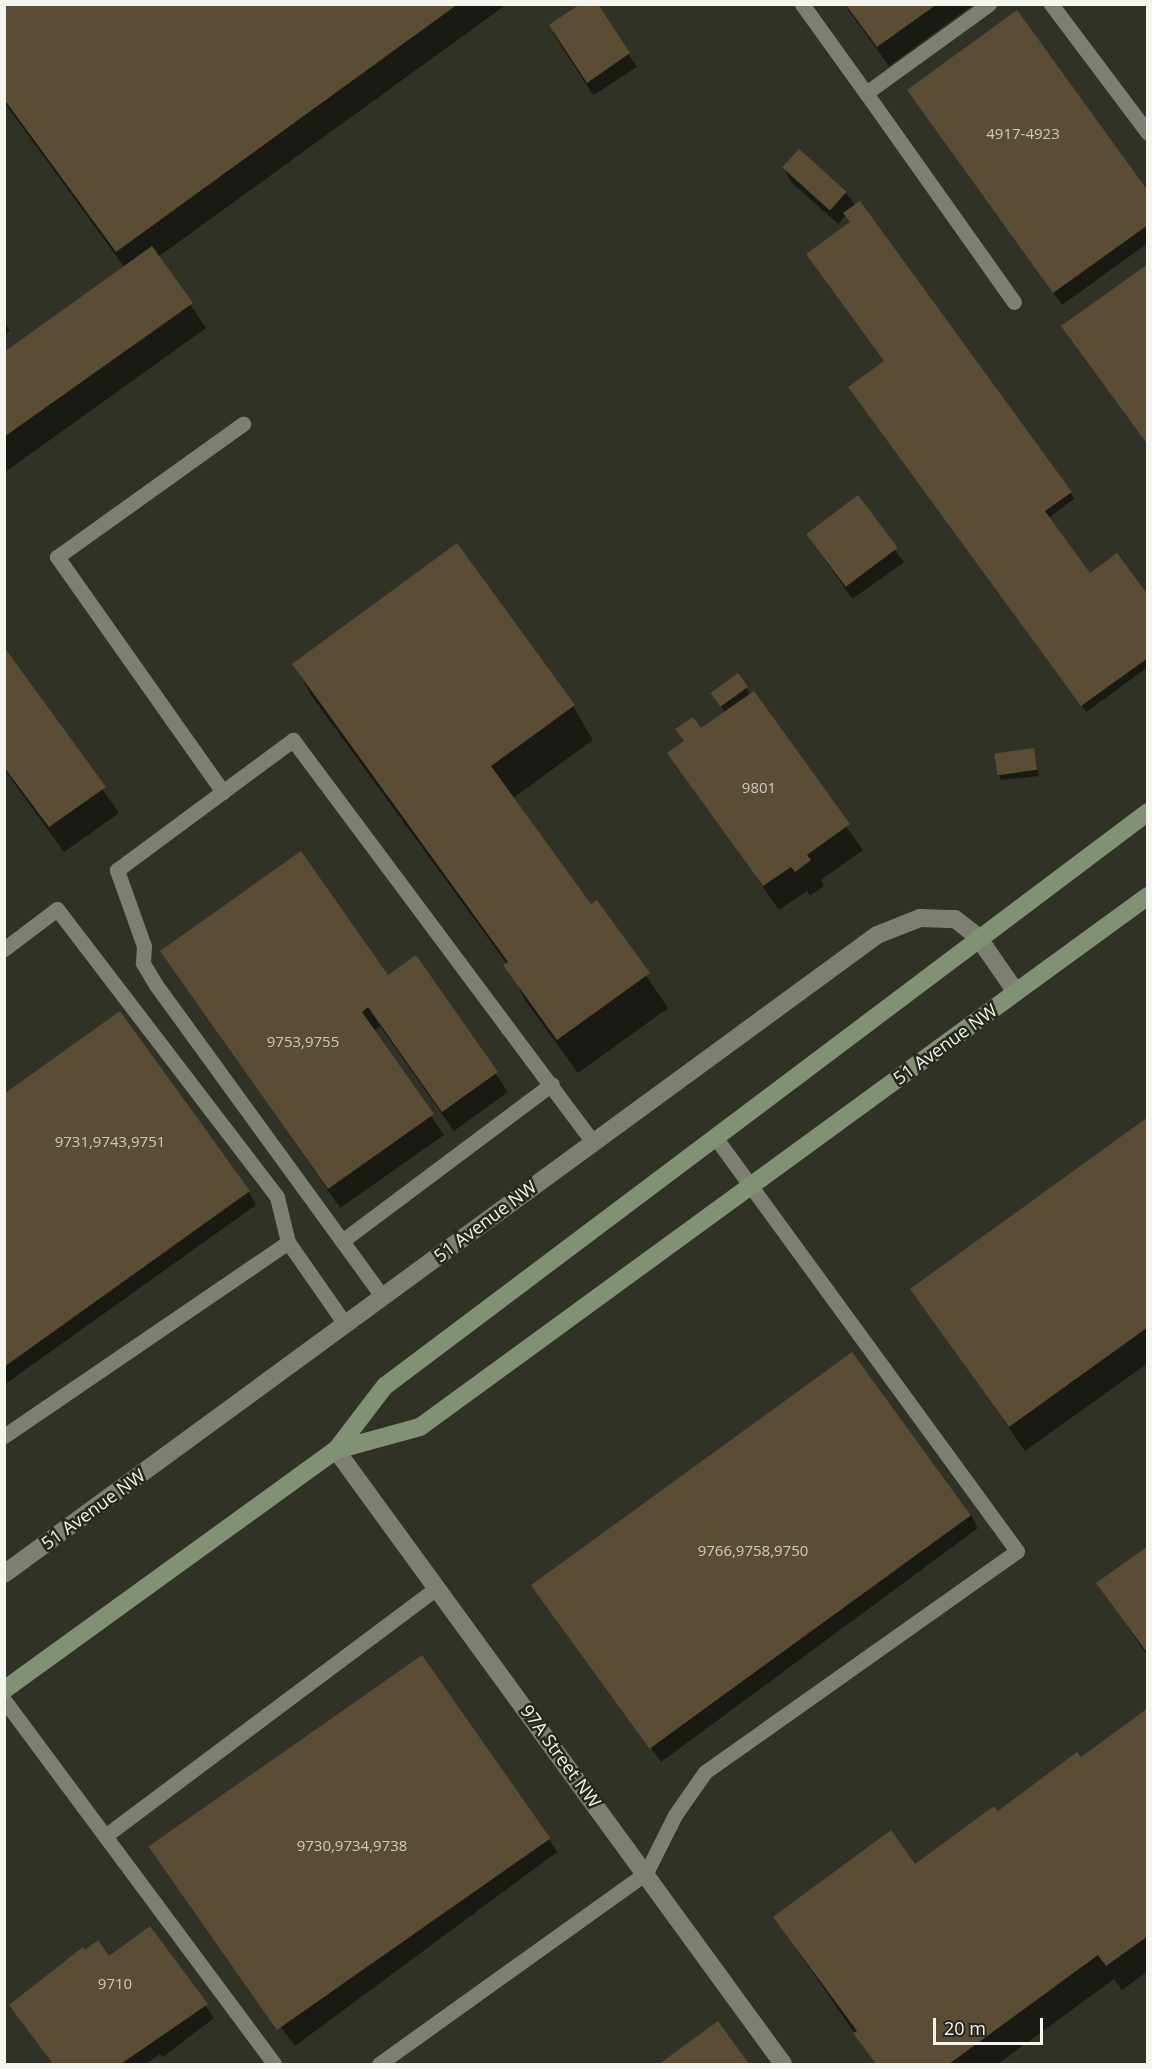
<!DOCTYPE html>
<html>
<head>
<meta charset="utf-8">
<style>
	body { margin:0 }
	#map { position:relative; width:1152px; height:2069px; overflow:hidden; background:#303127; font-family:"Open Sans",sans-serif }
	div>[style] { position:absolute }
	.shadow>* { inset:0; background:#0007; transform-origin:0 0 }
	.building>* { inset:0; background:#5b4d33; transform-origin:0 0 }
	.lane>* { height:15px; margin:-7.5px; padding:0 7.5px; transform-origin:7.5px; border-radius:7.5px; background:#7e7f73 }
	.street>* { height:18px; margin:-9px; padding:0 9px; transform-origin:9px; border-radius:9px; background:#7e7f73 }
	.secondary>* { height:18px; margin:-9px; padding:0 9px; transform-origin:9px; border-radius:9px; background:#819274 }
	span { translate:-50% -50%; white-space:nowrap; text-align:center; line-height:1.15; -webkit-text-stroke:5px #26271d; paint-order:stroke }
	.number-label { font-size:15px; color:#cecbbf }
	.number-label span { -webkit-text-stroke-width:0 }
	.street-label { font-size:18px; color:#f4f5ee }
	.frame { position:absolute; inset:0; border:6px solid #f4f5ee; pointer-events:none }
	.scale { position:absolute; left:933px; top:2018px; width:110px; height:27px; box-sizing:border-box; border:3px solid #f4f5ee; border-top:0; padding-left:8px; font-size:18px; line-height:21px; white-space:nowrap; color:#f4f5ee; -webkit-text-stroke:4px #26271d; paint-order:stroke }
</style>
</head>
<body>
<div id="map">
	<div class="shadow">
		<div style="clip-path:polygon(4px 4px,507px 4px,158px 257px,206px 328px,4px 473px,4px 354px,125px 268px,4px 102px)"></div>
		<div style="left:596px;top:4px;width:75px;height:52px;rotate:57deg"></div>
		<div style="clip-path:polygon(844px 4px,974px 4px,889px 66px)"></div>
		<div style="clip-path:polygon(909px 90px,1148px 194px,1148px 243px,1062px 305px)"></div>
		<div style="clip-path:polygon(799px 151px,846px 193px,1071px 493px,1074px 499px,1048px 518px,1090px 575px,1148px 598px,1148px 667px,1086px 712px,853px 393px,885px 362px,851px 223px,846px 215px,838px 224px,791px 182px,784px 168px)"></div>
		<div style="clip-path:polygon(4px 322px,10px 331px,4px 335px)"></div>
		<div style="left:858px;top:497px;width:80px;height:63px;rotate:55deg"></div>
		<div style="clip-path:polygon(4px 649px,119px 813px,64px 852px,4px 769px)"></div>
		<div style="clip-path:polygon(294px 664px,573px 706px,593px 740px,513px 798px,591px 906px,596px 902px,668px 1008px,578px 1073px,525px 1000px,507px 964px,313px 698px)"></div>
		<div style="clip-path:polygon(746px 688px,863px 850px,821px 880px,824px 886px,810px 896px,807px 891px,779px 910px,669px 753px,726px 713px,716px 700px)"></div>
		<div style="clip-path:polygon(1033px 750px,1039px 776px,1001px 780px,998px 774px)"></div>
		<div style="clip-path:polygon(162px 951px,388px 977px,416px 957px,508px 1092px,454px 1131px,380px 1026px,373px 1031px,444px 1135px,340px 1208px)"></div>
		<div style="clip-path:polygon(4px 1095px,249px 1192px,256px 1205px,4px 1385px)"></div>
		<div style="clip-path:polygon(1148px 1119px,1148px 1363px,1025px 1451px,912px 1289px)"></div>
		<div style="clip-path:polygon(971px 1515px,978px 1528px,661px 1762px,535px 1588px)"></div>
		<div style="clip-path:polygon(1148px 1548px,1148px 1657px,1098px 1583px)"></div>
		<div style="clip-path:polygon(1148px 1710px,1148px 1971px,1122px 1990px,1114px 1979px,998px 2064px,876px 2064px,775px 1918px,915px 1866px,1080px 1759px)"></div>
		<div style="clip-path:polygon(549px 1839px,557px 1852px,295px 2046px,156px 1854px)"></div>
		<div style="clip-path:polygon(149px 1928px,214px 2018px,163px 2057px,160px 2054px,146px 2064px,53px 2064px,11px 2006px,109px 1958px)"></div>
		<div style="clip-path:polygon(717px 2024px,747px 2064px,662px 2064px)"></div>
	</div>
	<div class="building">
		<div style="clip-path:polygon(4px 4px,458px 4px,116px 252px,4px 99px)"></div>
		<div style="clip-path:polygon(580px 4px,598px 4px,630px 53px,587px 83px,549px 25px)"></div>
		<div style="clip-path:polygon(846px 5px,936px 5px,877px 47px)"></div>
		<div style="clip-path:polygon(1017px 10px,1148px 191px,1148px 225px,1053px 293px,907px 90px)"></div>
		<div style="left:799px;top:149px;width:64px;height:25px;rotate:42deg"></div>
		<div style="clip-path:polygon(860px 201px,1072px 492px,1045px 511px,1090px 573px,1117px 553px,1148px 595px,1148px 658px,1081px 706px,848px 387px,884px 361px,806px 254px,850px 222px,843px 213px)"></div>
		<div style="clip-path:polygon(152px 246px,193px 303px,4px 437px,4px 352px)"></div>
		<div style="clip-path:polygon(1148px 264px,1148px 445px,1061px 326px)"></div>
		<div style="left:858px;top:495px;width:66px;height:65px;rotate:53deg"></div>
		<div style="clip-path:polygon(457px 543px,575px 705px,491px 766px,591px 904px,597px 900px,650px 973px,557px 1040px,503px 965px,508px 962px,292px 664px)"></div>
		<div style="clip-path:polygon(4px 647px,106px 787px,49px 827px,4px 767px)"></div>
		<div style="left:738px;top:673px;width:17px;height:34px;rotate:54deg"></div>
		<div style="clip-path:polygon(754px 691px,850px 824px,807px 855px,811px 860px,795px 872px,791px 867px,763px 886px,667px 753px,684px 741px,675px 729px,693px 717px,701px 728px)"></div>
		<div style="left:1034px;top:748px;width:22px;height:40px;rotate:82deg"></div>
		<div style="clip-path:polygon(301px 851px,388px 975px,416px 955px,498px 1072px,442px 1112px,368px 1007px,362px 1012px,434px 1114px,328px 1189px,160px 951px)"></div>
		<div style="clip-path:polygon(120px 1011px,250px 1191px,4px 1367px,4px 1094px)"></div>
		<div style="clip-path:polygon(1148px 1117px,1148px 1327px,1009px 1427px,910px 1289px)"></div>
		<div style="left:852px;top:1352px;width:202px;height:397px;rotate:54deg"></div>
		<div style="clip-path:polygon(1148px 1546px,1148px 1654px,1096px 1583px)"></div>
		<div style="left:422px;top:1655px;width:224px;height:334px;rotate:55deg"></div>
		<div style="clip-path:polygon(1148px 1708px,1148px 1936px,1106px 1966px,1098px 1955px,949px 2064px,876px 2064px,853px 2033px,857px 2031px,773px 1917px,891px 1830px,915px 1864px,994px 1806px,998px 1811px,1077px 1752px,1081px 1757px)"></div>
		<div style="clip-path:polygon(150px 1926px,208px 2004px,121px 2064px,53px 2064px,9px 2005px,83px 1947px,85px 1950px,98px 1940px,109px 1956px)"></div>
		<div style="clip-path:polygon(718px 2021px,749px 2064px,659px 2064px)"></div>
	</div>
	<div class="lane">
		<div style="left:802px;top:4px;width:110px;rotate:54.3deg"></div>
		<div style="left:866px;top:93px;width:152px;rotate:-35.9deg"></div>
		<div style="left:1051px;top:4px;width:161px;rotate:53.1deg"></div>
		<div style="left:866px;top:93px;width:256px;rotate:54.7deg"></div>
		<div style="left:223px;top:792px;width:288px;rotate:-125.2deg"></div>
		<div style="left:57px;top:557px;width:229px;rotate:-35.6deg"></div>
		<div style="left:4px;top:949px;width:66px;rotate:-37deg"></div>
		<div style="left:57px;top:909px;width:362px;rotate:52.6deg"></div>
		<div style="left:277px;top:1197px;width:46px;rotate:76.3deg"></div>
		<div style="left:342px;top:1241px;width:262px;rotate:-36.8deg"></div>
		<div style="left:382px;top:1296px;width:384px;rotate:-126deg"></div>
		<div style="left:156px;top:985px;width:26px;rotate:-121deg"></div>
		<div style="left:143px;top:963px;width:17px;rotate:-87deg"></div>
		<div style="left:144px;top:946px;width:81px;rotate:-109.6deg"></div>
		<div style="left:117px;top:870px;width:219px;rotate:-36.5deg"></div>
		<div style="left:293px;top:740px;width:500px;rotate:53.29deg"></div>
		<div style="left:4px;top:1436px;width:344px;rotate:-34.3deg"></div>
		<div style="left:288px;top:1242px;width:100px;rotate:55.2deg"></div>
		<div style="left:4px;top:1700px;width:453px;rotate:53.4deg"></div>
		<div style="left:105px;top:1836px;width:414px;rotate:-36.8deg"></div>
		<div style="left:379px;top:2064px;width:328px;rotate:-35.6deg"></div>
		<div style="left:646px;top:1873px;width:65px;rotate:-63.4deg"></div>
		<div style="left:675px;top:1815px;width:52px;rotate:-55.1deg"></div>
		<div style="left:705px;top:1772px;width:382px;rotate:-35.3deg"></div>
		<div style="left:1017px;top:1551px;width:512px;rotate:-126.11deg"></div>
	</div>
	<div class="street">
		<div style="left:336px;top:1450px;width:759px;rotate:53.94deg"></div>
		<div style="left:4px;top:1574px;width:1082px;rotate:-36.2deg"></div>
		<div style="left:877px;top:935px;width:46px;rotate:-21.6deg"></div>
		<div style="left:920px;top:918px;width:35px;rotate:2deg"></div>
		<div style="left:955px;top:919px;width:29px;rotate:38deg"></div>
		<div style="left:978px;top:937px;width:67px;rotate:55.4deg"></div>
	</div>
	<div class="secondary">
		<div style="left:336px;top:1450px;width:87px;rotate:-15.3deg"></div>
		<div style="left:420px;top:1427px;width:901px;rotate:-36.11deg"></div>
		<div style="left:4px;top:1690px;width:410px;rotate:-35.9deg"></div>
		<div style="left:336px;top:1450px;width:81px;rotate:-52.6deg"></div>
		<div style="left:385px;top:1386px;width:955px;rotate:-36.95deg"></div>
	</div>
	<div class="number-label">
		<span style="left:1023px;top:134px">4917-4923</span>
		<span style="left:759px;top:788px">9801</span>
		<span style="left:303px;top:1042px">9753,9755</span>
		<span style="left:110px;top:1142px">9731,9743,9751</span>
		<span style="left:753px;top:1551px">9766,9758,9750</span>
		<span style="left:352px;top:1846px">9730,9734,9738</span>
		<span style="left:115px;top:1984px">9710</span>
	</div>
	<div class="street-label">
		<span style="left:945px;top:1044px;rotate:-36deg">51 Avenue NW</span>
		<span style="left:485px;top:1221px;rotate:-37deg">51 Avenue NW</span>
		<span style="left:93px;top:1509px;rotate:-36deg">51 Avenue NW</span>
		<span style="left:561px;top:1756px;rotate:54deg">97A Street NW</span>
	</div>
	<div class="frame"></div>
	<div class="scale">20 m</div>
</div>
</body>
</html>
